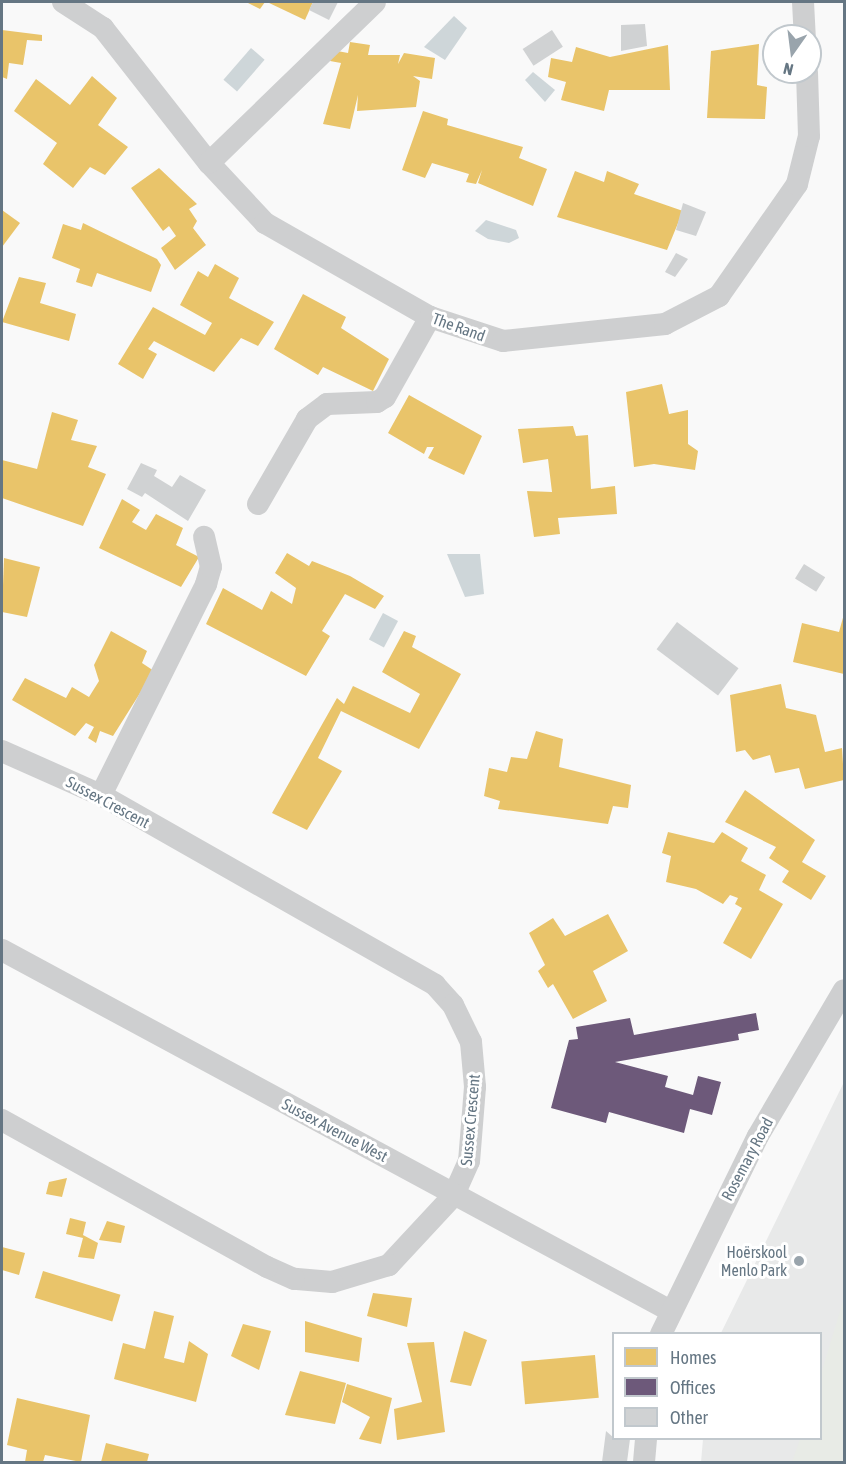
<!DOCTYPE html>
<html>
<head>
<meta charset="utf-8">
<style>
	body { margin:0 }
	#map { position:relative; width:846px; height:1464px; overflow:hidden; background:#f9f9f9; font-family:"Asap Condensed",sans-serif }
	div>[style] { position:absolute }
	.built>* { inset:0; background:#e8e9e9 }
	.green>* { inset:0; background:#e8ebe6 }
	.water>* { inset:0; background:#ced6d9; transform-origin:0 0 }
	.homes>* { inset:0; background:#e9c46a; transform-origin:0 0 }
	.offices>* { inset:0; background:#6d597a }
	.building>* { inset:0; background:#d0d2d3; transform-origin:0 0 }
	.minor>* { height:22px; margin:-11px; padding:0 11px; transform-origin:11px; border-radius:11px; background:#cecfd0 }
	.dots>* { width:16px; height:16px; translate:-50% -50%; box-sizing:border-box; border:3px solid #fff; border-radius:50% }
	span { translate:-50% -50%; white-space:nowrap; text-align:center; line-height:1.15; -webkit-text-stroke:6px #fff; paint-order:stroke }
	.street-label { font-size:16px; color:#657683 }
	.poi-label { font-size:16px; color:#657683 }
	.right { translate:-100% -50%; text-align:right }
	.frame { position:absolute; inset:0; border:3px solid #657683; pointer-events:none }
	.legend { position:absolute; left:612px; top:1332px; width:210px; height:108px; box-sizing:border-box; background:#fff; border:2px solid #c1c8cd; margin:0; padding:8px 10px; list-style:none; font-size:18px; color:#657683 }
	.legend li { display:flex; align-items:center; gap:12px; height:30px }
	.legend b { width:30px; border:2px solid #c1c8cd }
	.north { position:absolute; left:762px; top:24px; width:60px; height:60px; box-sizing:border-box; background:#fff; border:2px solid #c1c8cd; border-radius:50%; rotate:194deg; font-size:16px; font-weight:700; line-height:24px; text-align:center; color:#657683 }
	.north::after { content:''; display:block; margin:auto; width:21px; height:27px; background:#99a4ac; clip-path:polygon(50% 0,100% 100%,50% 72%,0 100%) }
</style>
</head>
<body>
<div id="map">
	<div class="built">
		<div style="clip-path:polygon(844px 1082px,844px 1462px,701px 1462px,703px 1439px,820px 1438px,820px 1334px,721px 1333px)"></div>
	</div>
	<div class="green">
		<div style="clip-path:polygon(844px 1298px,844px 1462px,792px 1462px,800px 1439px,820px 1438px,821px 1374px)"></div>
	</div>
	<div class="water">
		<div style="clip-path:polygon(454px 16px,467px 28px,445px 60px,424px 47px)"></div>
		<div style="left:251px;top:48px;width:18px;height:42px;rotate:41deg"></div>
		<div style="clip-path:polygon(533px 72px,555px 90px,545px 102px,525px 80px)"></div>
		<div style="clip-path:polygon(486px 220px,516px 230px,519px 238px,509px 243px,488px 239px,475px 231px)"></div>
		<div style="clip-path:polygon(447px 554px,480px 554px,484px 594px,465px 597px)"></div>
		<div style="left:383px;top:613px;width:17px;height:30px;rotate:28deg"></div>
	</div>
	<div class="homes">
		<div style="clip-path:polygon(246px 2px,265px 2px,260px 9px)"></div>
		<div style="clip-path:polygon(267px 2px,313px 2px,305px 20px)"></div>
		<div style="clip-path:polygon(2px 30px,42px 35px,42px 41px,27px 40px,23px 65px,9px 63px,7px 79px,2px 77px)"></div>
		<div style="clip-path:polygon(350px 42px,370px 45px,368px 55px,400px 55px,398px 64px,404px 53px,435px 58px,432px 79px,413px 76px,420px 81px,416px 107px,357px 111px,358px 95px,350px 129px,323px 124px,341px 63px,330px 61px,332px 50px,348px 53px)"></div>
		<div style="clip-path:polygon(759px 44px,757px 85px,767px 87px,765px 119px,707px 118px,711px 51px)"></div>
		<div style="clip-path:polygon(668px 45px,670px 90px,609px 90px,604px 111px,561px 100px,566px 82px,548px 77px,551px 58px,572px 62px,576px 47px,610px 57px)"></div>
		<div style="clip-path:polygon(92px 76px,117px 98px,98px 125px,128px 147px,105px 175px,90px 167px,73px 188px,43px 164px,57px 143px,14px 111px,36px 79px,70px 105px)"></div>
		<div style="clip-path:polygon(423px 111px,448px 119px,447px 125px,523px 147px,519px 158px,547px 169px,533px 206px,478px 183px,482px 170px,476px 184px,466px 182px,469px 174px,432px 163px,425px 178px,402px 170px)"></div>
		<div style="clip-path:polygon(159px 168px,197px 204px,189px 209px,197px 221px,193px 228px,206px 245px,175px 270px,161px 248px,176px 236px,169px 226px,163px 231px,131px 188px)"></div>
		<div style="clip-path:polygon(575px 171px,604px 182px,607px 171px,639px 184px,634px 194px,683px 211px,667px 250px,557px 217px)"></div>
		<div style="clip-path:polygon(2px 210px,20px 223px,2px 247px)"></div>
		<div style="clip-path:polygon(83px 223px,157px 259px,161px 265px,151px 292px,97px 273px,92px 287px,76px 282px,80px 269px,52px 258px,63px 224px,81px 230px)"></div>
		<div style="clip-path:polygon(215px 264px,239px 278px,229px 298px,274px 322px,258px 346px,241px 338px,214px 372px,154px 341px,148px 349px,157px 354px,143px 379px,118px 364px,153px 307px,205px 335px,212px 323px,180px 305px,198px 271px,208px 277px)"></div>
		<div style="clip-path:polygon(19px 277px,46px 283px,40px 303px,76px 314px,69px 341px,2px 322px)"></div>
		<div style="clip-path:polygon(303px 294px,346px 317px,341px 328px,389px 359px,373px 391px,323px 367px,318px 375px,274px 349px)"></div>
		<div style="clip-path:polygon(662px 384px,669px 414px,688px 410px,688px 444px,698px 451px,695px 470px,654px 464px,634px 467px,626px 392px)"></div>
		<div style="clip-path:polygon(409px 395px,482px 436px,464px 475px,428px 458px,434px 447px,427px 447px,424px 454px,388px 433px)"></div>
		<div style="clip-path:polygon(52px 412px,78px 420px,71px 440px,97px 446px,88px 467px,106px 474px,83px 526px,2px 498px,2px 460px,37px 469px)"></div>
		<div style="clip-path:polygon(573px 426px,576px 436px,588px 435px,591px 489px,615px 486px,617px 514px,558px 518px,560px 534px,534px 537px,527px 491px,552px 492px,548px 459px,523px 463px,518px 429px)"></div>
		<div style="clip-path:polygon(122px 499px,140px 510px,132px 522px,146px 530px,156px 514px,183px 528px,176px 545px,199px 557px,181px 587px,99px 548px)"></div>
		<div style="clip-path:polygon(287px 553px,309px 566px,312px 561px,350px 576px,384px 596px,375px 609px,345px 594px,322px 631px,330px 636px,306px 676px,206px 624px,223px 588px,262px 610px,271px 591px,292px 604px,296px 588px,275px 573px)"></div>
		<div style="clip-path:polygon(4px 558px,40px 567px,27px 617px,2px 612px)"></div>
		<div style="clip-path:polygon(844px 614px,844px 674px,793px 662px,802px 623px,839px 632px)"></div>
		<div style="clip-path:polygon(111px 631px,147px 651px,142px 663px,154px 671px,113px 736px,100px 731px,96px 743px,88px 738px,94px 727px,86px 723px,75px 736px,12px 700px,25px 678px,66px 698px,72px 687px,89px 697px,99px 681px,94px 665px)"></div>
		<div style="clip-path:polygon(404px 631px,416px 636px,412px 647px,461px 674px,419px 749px,341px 711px,318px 758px,342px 771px,307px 830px,272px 813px,337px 698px,344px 704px,353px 686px,410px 713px,420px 694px,382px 672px)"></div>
		<div style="clip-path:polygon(781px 684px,786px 708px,816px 715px,825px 752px,842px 748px,844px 780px,805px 789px,799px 768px,775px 773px,770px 755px,753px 760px,745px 750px,736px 752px,730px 695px)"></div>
		<div style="clip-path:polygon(536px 731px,563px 739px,559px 767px,631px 785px,628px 808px,613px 806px,608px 824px,498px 809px,500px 801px,484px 796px,489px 768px,507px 772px,511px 757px,527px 759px)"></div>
		<div style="clip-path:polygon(745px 790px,815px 840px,802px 862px,826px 876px,811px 900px,782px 882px,789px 871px,769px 858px,776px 847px,725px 822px)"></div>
		<div style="clip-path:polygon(668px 832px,714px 843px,722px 832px,748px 848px,741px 861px,766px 875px,759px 890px,783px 904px,751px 959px,723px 943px,742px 908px,735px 904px,738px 898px,730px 895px,723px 904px,696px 889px,666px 882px,671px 856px,662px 853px)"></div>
		<div style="clip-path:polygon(608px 914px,628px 951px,593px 971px,607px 1001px,573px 1019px,553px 984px,548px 988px,538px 971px,545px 965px,529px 933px,553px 918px,565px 936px)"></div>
		<div style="clip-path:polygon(67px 1178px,62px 1197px,46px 1194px,49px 1182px)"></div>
		<div style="clip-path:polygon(70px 1218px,86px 1222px,83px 1235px,98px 1243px,94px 1259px,78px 1257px,83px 1238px,66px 1234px)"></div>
		<div style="clip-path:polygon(107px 1221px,125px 1226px,121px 1243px,99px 1240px)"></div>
		<div style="clip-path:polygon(2px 1247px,25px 1253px,19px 1275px,2px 1270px)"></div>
		<div style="left:43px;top:1271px;width:81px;height:28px;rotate:17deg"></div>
		<div style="clip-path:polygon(373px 1293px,412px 1298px,407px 1327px,367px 1316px)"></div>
		<div style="clip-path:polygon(154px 1311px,174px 1316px,164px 1358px,184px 1363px,189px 1341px,208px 1354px,196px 1402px,114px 1379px,123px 1343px,145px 1349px)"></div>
		<div style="clip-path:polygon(305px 1321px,362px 1338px,359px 1362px,305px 1352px)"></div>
		<div style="clip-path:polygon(243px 1324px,271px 1331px,259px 1370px,231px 1356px)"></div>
		<div style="clip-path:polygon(464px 1331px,487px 1340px,471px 1386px,450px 1382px)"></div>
		<div style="clip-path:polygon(434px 1342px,445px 1432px,397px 1440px,394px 1409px,422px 1402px,407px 1343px)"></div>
		<div style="left:595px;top:1355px;width:43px;height:74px;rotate:85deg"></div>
		<div style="clip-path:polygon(300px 1371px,346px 1383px,335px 1424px,285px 1415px)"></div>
		<div style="clip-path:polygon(347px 1384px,392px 1398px,381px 1444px,359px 1439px,370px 1417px,342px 1402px)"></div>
		<div style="clip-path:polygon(17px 1398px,90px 1415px,81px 1462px,45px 1455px,43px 1462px,25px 1462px,27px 1450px,7px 1445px)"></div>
		<div style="clip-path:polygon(106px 1443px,149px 1454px,147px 1462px,101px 1462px)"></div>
	</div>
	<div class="offices">
		<div style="clip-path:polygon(756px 1013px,759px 1030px,738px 1034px,739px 1040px,615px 1062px,668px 1076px,665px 1087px,693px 1095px,698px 1076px,721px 1082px,712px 1115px,690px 1109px,684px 1133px,609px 1112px,606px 1123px,551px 1108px,569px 1040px,578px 1039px,576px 1027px,630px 1018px,634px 1035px)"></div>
	</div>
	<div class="building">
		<div style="clip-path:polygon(313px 2px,338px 2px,329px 20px,309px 10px)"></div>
		<div style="clip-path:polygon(645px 24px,647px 46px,621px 51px,621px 25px)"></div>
		<div style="left:552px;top:30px;width:20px;height:35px;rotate:57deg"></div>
		<div style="clip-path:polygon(683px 203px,706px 212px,696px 236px,676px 230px)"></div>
		<div style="clip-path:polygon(676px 253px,688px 259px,675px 277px,665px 272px)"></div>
		<div style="clip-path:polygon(141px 463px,157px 470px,154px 476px,172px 487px,180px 475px,206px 490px,188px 521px,145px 493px,142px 497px,127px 489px)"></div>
		<div style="left:804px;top:564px;width:25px;height:17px;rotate:32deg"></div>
		<div style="left:677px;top:622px;width:77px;height:34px;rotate:37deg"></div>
		<div style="clip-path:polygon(606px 1431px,614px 1438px,630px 1439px,627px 1462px,602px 1462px)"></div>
	</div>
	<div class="minor">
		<div style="left:63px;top:2px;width:48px;rotate:33deg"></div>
		<div style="left:103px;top:28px;width:172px;rotate:51.9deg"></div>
		<div style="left:209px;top:163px;width:82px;rotate:47deg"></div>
		<div style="left:265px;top:223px;width:190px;rotate:29.7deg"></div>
		<div style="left:430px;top:317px;width:77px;rotate:18.2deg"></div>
		<div style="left:503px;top:341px;width:163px;rotate:-6deg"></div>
		<div style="left:665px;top:324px;width:61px;rotate:-27.4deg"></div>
		<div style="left:719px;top:296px;width:136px;rotate:-55.1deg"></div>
		<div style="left:797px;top:184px;width:49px;rotate:-76deg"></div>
		<div style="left:809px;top:136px;width:64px;rotate:-91.8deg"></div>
		<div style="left:803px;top:2px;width:34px;rotate:87deg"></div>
		<div style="left:209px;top:163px;width:231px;rotate:-44.1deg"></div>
		<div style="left:258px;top:504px;width:98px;rotate:-60deg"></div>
		<div style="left:307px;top:419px;width:25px;rotate:-37deg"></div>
		<div style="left:327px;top:404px;width:50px;rotate:-2.3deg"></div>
		<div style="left:377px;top:402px;width:9px;rotate:-32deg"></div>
		<div style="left:385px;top:397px;width:92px;rotate:-60.6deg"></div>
		<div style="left:2px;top:751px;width:108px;rotate:24deg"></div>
		<div style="left:101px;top:795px;width:384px;rotate:29.6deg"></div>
		<div style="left:435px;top:985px;width:27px;rotate:48deg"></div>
		<div style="left:453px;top:1005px;width:41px;rotate:64.1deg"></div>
		<div style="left:471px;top:1042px;width:45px;rotate:84.9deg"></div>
		<div style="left:475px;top:1087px;width:74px;rotate:94.6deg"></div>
		<div style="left:469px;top:1161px;width:37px;rotate:114deg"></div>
		<div style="left:454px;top:1195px;width:96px;rotate:132.9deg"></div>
		<div style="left:389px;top:1265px;width:59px;rotate:163.4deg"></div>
		<div style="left:332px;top:1282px;width:38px;rotate:-175deg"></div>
		<div style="left:294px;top:1279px;width:30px;rotate:-156deg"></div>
		<div style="left:267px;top:1267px;width:303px;rotate:-151deg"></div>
		<div style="left:101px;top:795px;width:236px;rotate:-63.5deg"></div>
		<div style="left:206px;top:584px;width:18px;rotate:-74deg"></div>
		<div style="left:211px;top:567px;width:31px;rotate:-103deg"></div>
		<div style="left:2px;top:950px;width:758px;rotate:28.36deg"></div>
		<div style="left:661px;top:1334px;width:220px;rotate:-63.9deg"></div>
		<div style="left:758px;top:1136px;width:169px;rotate:-59.5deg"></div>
		<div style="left:644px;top:1462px;width:24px;rotate:-85deg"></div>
	</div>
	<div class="dots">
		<div style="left:799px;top:1261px;background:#99a4ac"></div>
	</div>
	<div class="street-label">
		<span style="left:459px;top:327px;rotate:20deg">The Rand</span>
		<span style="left:108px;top:802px;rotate:28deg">Sussex Crescent</span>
		<span style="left:470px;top:1120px;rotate:-85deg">Sussex Crescent</span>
		<span style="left:335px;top:1130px;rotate:28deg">Sussex Avenue West</span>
		<span style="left:747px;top:1159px;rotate:-62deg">Rosemary Road</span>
	</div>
	<div class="poi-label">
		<span class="right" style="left:787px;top:1261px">Hoërskool<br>Menlo Park</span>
	</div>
	<div class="frame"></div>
	<ul class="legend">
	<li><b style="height:16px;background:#e9c46a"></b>Homes</li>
	<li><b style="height:16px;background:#6d597a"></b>Offices</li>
	<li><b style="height:16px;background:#d0d2d3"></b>Other</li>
	</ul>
	<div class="north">N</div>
</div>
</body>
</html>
